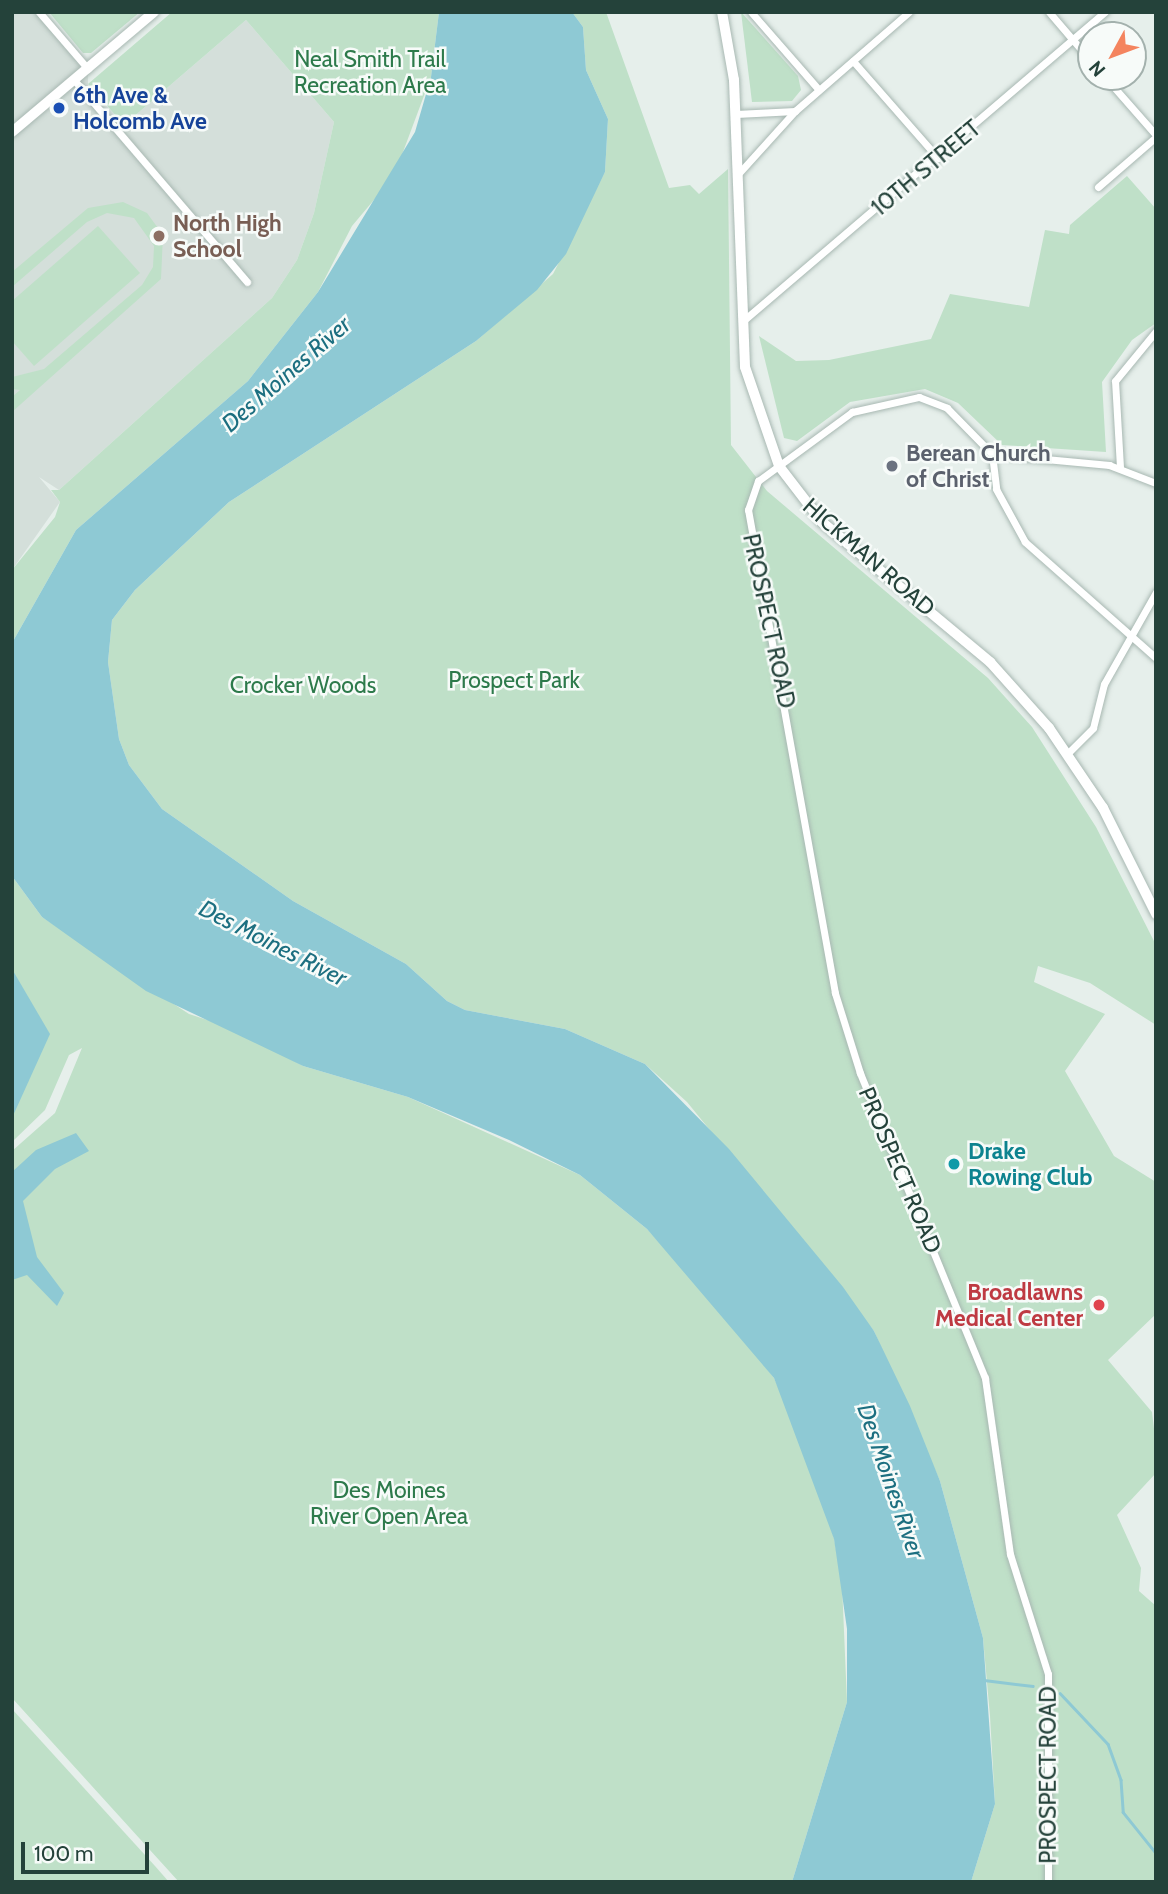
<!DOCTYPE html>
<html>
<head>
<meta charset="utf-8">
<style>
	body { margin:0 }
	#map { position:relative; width:1168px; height:1894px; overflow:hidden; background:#e6efeb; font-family:Cabin,sans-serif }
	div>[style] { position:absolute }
	.built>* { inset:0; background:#d4dfda }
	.green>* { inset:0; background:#bfe0c8 }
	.water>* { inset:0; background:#8ec9d4 }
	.stream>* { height:2.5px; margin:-1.25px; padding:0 1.25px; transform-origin:1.25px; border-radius:1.25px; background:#8ec9d4 }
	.roads { filter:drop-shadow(0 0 2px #a8b8b2) drop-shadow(0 0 2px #a8b8b2) }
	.street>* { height:7px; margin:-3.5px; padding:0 3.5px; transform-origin:3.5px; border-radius:3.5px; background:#fff }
	.secondary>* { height:10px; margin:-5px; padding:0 5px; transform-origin:5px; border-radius:5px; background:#fff }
	.dots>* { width:19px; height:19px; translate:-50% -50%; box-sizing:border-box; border:4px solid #f7fbf9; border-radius:50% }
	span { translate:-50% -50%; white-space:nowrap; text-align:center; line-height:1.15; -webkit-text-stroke:5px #f7fbf9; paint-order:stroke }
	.park-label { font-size:23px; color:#2d7a4b }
	.transit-label { font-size:23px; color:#164399; font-weight:700 }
	.left { translate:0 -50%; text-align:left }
	.street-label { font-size:23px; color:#24423a }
	.education-label { font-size:23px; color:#785e54; font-weight:700 }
	.worship-label { font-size:23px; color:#5b616d; font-weight:700 }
	.culture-label { font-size:23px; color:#0d838f; font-weight:700 }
	.health-label { font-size:23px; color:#be3a42; font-weight:700 }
	.right { translate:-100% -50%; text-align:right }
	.water-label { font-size:24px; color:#1c6f80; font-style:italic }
	.frame { position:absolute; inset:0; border:14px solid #24423a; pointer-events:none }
	.north { position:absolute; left:1077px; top:21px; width:70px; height:70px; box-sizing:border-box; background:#f7fbf9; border:2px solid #a3b1ad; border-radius:50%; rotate:229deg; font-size:19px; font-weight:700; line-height:28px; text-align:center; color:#24423a }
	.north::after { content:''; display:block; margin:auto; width:24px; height:32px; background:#f4845f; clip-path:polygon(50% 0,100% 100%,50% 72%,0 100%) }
	.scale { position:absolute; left:21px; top:1842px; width:128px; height:32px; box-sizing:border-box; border:4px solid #24423a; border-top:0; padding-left:9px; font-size:21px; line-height:24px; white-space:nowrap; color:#24423a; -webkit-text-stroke:5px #f7fbf9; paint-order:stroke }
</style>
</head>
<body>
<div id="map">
	<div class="built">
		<div style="clip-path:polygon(12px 12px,39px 12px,88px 69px,88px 85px,124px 125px,246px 20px,334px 122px,314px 213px,297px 260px,272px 298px,59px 490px,39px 477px,60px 502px,12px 570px)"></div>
	</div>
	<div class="green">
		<div style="clip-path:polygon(49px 12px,140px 12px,91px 53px,83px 53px)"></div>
		<div style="clip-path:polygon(172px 12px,439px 12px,431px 77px,394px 176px,352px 226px,318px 292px,248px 381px,76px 530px,12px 643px,12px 570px,55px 517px,60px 502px,51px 490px,59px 490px,272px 298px,297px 260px,314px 213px,334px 122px,246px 20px,124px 125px,88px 84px)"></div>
		<div style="clip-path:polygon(572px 12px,606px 12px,669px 188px,690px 185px,699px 194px,728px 169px,731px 445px,767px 491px,988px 678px,1032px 727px,1096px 827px,1156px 945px,1156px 1025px,1090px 983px,1038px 966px,1034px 982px,1105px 1014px,1065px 1071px,1114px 1156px,1156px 1182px,1156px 1314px,1108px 1360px,1152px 1412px,1156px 1445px,1156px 1473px,1117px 1515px,1141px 1568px,1139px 1591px,1156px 1606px,1156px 1882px,971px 1882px,995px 1804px,990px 1716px,983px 1638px,940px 1481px,874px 1331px,687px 1102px,645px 1064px,565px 1029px,465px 1010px,447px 1001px,406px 964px,293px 901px,162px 809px,129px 765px,119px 739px,108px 662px,112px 620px,135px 590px,229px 502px,476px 341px,553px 274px,605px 172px,608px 119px,586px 70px,583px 27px)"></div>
		<div style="clip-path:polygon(741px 12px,798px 76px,801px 90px,792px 101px,752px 102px)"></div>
		<div style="clip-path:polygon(1127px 176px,1156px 209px,1156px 323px,1132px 340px,1102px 382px,1106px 452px,1002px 445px,958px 403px,925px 389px,850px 402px,797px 441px,784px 438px,759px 336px,796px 361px,829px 360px,931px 339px,950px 294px,1029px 307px,1045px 230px,1069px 234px,1070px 225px)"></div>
		<div style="clip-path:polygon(123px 202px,147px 213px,163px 235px,161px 279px,12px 412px,12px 397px,20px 390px,12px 389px,12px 377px,44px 369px,142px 285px,153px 267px,154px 246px,134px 218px,107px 213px,87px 222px,12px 287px,12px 272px,88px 208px)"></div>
		<div style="clip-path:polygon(98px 226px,140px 273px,34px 366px,12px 341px,12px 301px)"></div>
		<div style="clip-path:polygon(12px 876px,42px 917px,189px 1014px,232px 1028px,303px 1066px,408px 1097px,580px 1175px,647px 1229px,720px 1309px,774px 1378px,798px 1432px,834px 1538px,842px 1584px,847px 1702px,792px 1882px,179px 1882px,12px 1698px,12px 1151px,55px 1113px,82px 1048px,69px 1055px,45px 1110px,12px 1142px)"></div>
		<div style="clip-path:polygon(12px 1709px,155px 1866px,169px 1882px,12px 1882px)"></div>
	</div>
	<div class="water">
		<div style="clip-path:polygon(439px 12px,572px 12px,583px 27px,586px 70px,608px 119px,605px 172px,566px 254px,537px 290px,476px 341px,229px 502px,135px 590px,112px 620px,108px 662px,119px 739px,129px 765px,162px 809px,293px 901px,406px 964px,447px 1001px,465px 1010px,565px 1029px,645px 1064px,729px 1149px,843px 1287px,874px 1331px,910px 1406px,940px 1481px,983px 1638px,995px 1804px,971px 1882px,792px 1882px,847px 1702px,847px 1629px,834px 1539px,774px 1378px,647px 1229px,580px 1175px,509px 1140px,408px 1097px,303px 1066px,146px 991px,42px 917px,12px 876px,12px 643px,76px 530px,248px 381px,318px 292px,415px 132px,431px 77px)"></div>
		<div style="clip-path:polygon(12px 969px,50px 1034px,12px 1118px)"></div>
		<div style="clip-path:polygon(76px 1133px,89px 1151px,55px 1169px,23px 1201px,37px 1257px,64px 1293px,57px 1306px,27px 1275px,12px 1280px,12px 1172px,36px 1150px)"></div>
	</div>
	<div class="stream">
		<div style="left:984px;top:1680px;width:49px;rotate:7deg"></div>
		<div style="left:1060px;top:1693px;width:70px;rotate:46.7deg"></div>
		<div style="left:1108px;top:1744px;width:38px;rotate:70deg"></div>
		<div style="left:1121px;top:1780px;width:32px;rotate:86deg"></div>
		<div style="left:1123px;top:1812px;width:53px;rotate:51.2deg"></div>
	</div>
	<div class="roads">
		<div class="street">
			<div style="left:39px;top:12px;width:75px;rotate:49.3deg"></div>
			<div style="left:751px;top:12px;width:103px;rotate:48.9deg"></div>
			<div style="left:1049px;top:12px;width:65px;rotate:49.4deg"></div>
			<div style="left:853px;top:61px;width:129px;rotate:48.8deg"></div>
			<div style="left:1105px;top:77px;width:77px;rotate:48.7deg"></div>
			<div style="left:74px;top:80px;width:266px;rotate:49.4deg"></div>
			<div style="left:736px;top:114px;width:59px;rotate:-2.9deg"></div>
			<div style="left:739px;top:173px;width:84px;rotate:-47.9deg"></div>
			<div style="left:795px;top:111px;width:151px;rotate:-41deg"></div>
			<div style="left:1098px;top:187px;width:77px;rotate:-40.8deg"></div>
			<div style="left:744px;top:320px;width:475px;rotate:-40.5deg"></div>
			<div style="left:992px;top:454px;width:35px;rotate:83deg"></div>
			<div style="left:996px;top:489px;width:60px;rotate:61.3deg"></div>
			<div style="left:1025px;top:542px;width:175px;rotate:41.5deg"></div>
			<div style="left:1120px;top:467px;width:86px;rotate:-93.3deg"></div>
			<div style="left:1115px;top:381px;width:65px;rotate:-50.6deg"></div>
			<div style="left:1069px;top:752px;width:34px;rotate:-45deg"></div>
			<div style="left:1093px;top:728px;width:45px;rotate:-76deg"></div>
			<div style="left:1104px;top:684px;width:106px;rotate:-60.5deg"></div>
			<div style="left:1048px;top:1882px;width:208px;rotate:-90deg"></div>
			<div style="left:1048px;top:1674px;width:126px;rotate:-107.6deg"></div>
			<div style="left:1010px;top:1554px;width:178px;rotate:-98.1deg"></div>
			<div style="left:985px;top:1378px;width:330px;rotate:-112.3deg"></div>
			<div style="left:860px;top:1073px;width:84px;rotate:-107.4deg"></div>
			<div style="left:835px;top:993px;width:491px;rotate:-100.2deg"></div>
			<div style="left:748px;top:510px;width:31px;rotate:-71deg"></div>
			<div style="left:758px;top:481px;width:117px;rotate:-36.3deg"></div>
			<div style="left:852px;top:412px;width:69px;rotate:-12.6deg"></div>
			<div style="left:919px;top:397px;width:30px;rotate:21deg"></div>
			<div style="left:947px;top:408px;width:64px;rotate:45.6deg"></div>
			<div style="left:992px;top:454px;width:118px;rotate:5.4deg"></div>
			<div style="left:1109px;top:465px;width:50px;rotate:21deg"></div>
		</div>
		<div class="secondary">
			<div style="left:722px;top:12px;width:69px;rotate:80deg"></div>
			<div style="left:734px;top:80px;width:287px;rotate:87.8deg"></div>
			<div style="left:745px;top:367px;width:105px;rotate:71deg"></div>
			<div style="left:779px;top:466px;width:71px;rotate:52.5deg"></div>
			<div style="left:822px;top:522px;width:219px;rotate:39.8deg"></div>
			<div style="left:990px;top:662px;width:89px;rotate:48.2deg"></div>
			<div style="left:1049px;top:728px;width:97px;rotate:56deg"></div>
			<div style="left:1103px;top:808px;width:119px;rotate:63.4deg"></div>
			<div style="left:12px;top:132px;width:186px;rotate:-40.2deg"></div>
		</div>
	</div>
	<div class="dots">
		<div style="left:59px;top:108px;background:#1a4fb4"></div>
		<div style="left:159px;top:236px;background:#8d6e63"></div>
		<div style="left:892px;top:466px;background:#6b7280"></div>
		<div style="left:954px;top:1164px;background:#0f9aa8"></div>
		<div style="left:1099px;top:1305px;background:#e0444e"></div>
	</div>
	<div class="park-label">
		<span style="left:370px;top:72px">Neal Smith Trail<br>Recreation Area</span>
		<span style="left:514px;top:680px">Prospect Park</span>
		<span style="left:303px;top:685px">Crocker Woods</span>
		<span style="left:389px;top:1503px">Des Moines<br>River Open Area</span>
	</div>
	<div class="transit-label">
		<span class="left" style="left:73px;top:108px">6th Ave &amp;<br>Holcomb Ave</span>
	</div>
	<div class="street-label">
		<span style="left:926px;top:168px;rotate:-40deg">10TH STREET</span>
		<span style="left:869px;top:557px;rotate:41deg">HICKMAN ROAD</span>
		<span style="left:769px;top:621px;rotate:78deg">PROSPECT ROAD</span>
		<span style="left:900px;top:1170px;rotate:67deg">PROSPECT ROAD</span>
		<span style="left:1048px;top:1775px;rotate:-90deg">PROSPECT ROAD</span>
	</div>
	<div class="education-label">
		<span class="left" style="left:173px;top:236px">North High<br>School</span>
	</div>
	<div class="worship-label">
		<span class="left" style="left:906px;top:466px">Berean Church<br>of Christ</span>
	</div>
	<div class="culture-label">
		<span class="left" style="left:968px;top:1164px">Drake<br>Rowing Club</span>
	</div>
	<div class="health-label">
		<span class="right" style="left:1083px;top:1305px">Broadlawns<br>Medical Center</span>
	</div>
	<div class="water-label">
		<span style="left:286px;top:374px;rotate:-41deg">Des Moines River</span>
		<span style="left:273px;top:943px;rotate:27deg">Des Moines River</span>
		<span style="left:891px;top:1481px;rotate:71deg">Des Moines River</span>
	</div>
	<div class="frame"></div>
	<div class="north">N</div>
	<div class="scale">100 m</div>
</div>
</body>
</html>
